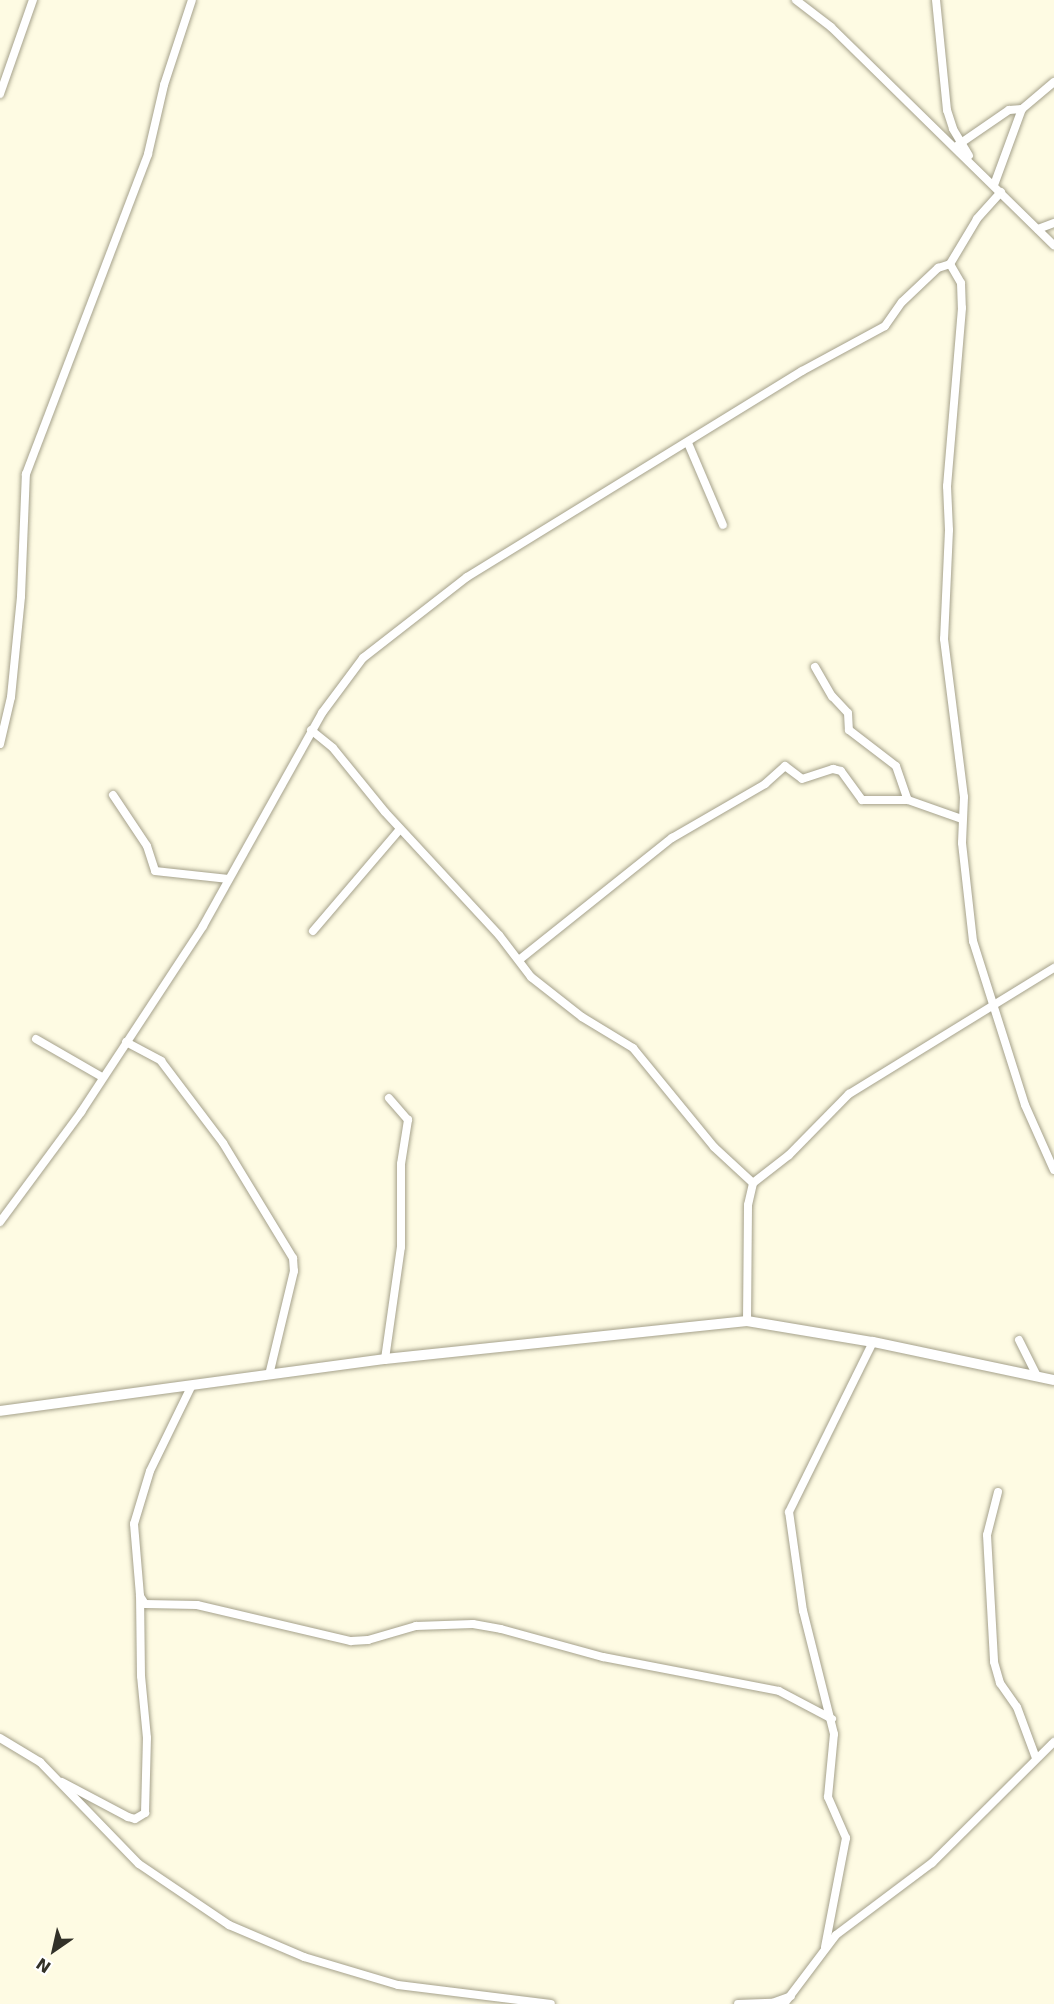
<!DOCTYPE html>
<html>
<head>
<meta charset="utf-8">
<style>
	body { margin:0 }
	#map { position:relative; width:1054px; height:2004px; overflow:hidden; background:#fefbe3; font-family:"DejaVu Sans",sans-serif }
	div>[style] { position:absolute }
	.roads { filter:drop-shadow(0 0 2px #a5a18b) drop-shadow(0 0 2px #a5a18b) }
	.minor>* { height:8px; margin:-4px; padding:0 4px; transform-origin:4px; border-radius:4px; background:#fff }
	.tertiary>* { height:10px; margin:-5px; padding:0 5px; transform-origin:5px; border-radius:5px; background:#fff }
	span { translate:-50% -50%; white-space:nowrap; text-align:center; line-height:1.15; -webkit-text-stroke:4.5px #fff; paint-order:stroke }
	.north { position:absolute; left:24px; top:1920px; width:60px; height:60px; -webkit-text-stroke:4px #fff; paint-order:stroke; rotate:214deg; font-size:16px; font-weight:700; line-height:24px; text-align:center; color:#323128 }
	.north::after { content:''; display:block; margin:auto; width:21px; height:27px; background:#323128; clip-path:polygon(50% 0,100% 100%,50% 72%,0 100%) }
</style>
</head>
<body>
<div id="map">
	<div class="roads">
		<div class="minor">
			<div style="left:796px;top:0;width:44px;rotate:37.6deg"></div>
			<div style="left:831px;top:27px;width:312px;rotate:44.4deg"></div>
			<div style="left:936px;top:0;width:111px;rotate:84.3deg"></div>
			<div style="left:947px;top:110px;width:20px;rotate:72deg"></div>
			<div style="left:953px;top:129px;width:31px;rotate:59deg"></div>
			<div style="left:0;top:94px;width:100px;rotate:-70.7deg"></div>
			<div style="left:958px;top:145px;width:62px;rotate:-34.5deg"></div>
			<div style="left:1009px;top:110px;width:13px;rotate:-4deg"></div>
			<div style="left:994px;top:185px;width:81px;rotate:-69.8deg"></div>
			<div style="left:1022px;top:109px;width:42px;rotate:-40.2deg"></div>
			<div style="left:1001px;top:192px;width:36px;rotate:132deg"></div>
			<div style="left:977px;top:219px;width:52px;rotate:121deg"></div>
			<div style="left:950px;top:264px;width:22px;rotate:60deg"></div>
			<div style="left:961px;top:283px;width:25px;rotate:88deg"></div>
			<div style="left:962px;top:308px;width:179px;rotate:94.8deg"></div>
			<div style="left:947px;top:486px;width:44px;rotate:87.4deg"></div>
			<div style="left:949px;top:530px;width:109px;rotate:92.6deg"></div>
			<div style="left:944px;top:639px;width:159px;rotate:82.8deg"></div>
			<div style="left:964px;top:797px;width:46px;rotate:92.5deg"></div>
			<div style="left:962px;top:843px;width:99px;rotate:83.6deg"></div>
			<div style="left:973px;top:941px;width:172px;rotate:72.4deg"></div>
			<div style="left:1025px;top:1105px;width:71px;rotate:66deg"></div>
			<div style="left:1038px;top:229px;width:17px;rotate:-21deg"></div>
			<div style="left:688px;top:443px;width:89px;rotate:66.9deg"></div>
			<div style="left:815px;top:667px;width:34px;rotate:60deg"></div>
			<div style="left:832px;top:696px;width:23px;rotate:47deg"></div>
			<div style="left:848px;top:713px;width:17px;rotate:87deg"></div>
			<div style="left:849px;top:730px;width:59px;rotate:37.5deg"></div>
			<div style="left:896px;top:766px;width:36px;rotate:71deg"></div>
			<div style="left:311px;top:730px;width:28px;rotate:39deg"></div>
			<div style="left:333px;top:748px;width:82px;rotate:50.9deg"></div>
			<div style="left:385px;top:812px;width:168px;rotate:47.2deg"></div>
			<div style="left:499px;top:935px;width:53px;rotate:52.7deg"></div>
			<div style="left:531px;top:977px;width:65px;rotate:38.1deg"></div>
			<div style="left:582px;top:1017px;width:60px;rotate:31.3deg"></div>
			<div style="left:633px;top:1048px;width:128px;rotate:50.7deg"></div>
			<div style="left:714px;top:1147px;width:53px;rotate:42.7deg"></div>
			<div style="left:0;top:744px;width:48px;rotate:-76.8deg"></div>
			<div style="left:11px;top:697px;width:101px;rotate:-84.3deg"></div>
			<div style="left:21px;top:596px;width:122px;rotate:-87.7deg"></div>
			<div style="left:26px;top:474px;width:342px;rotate:-69.1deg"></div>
			<div style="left:148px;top:154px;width:71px;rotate:-76.9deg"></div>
			<div style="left:164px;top:85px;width:89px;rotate:-71.8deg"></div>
			<div style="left:113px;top:795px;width:61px;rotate:56.3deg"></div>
			<div style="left:147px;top:846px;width:26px;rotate:72deg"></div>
			<div style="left:155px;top:871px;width:74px;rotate:6.2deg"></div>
			<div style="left:313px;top:931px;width:134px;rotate:-49.5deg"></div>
			<div style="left:519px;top:960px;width:196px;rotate:-38.6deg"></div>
			<div style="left:672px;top:838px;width:108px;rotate:-30.1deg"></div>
			<div style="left:765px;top:784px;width:27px;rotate:-42deg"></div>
			<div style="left:785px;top:766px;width:21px;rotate:37deg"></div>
			<div style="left:802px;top:779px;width:33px;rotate:-18deg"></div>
			<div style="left:833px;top:769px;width:8px;rotate:14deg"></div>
			<div style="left:841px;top:771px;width:36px;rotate:54deg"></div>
			<div style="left:862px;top:800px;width:46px"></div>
			<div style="left:908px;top:800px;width:57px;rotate:19.4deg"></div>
			<div style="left:36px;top:1039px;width:76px;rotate:29.9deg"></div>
			<div style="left:126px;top:1042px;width:40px;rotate:28deg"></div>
			<div style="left:161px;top:1061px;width:103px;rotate:52.9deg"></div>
			<div style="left:223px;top:1143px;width:135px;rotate:58.7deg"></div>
			<div style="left:293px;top:1258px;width:13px;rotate:86deg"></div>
			<div style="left:294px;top:1271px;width:107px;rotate:103.5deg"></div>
			<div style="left:0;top:1222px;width:137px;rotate:-53.6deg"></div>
			<div style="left:81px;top:1112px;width:222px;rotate:-56.7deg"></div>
			<div style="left:203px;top:926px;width:244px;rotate:-60.8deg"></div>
			<div style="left:322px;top:713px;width:69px;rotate:-53.3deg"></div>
			<div style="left:363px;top:658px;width:132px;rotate:-37.9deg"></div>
			<div style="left:467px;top:577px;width:393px;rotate:-31.6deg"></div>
			<div style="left:802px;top:371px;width:94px;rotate:-28.5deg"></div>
			<div style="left:885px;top:326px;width:29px;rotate:-55deg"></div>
			<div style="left:902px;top:302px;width:50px;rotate:-43.4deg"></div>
			<div style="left:938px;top:268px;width:13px;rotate:-18deg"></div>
			<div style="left:747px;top:1321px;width:116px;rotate:-89.5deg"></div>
			<div style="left:748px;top:1205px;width:23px;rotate:-77deg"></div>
			<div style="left:753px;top:1183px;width:46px;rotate:-37.9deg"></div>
			<div style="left:789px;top:1155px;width:86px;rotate:-45.5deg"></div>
			<div style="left:849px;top:1094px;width:241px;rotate:-31.6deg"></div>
			<div style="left:1019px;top:1340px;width:40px;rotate:63.4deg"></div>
			<div style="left:385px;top:1359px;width:113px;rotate:-81.9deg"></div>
			<div style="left:401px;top:1247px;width:83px;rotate:-90deg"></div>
			<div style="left:401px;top:1164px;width:45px;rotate:-81deg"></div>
			<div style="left:408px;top:1120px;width:29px;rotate:-131deg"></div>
			<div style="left:191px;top:1387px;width:93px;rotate:116deg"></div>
			<div style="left:150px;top:1471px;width:55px;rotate:106.8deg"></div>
			<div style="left:134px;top:1524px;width:72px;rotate:85.2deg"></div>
			<div style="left:140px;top:1596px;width:9px;rotate:58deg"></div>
			<div style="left:145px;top:1604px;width:52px;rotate:1.1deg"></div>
			<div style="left:197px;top:1605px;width:158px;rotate:13.2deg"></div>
			<div style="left:351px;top:1641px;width:17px;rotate:-3deg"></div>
			<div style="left:368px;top:1640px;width:50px;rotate:-16.3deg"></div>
			<div style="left:416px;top:1626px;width:57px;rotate:-2deg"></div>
			<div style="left:473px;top:1624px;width:28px;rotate:10deg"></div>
			<div style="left:501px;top:1629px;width:106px;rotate:15.4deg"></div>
			<div style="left:603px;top:1657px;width:179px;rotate:10.9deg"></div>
			<div style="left:779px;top:1691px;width:60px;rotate:27.8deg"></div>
			<div style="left:998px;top:1492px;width:44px;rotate:104.3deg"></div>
			<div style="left:987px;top:1535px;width:127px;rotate:86.8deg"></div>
			<div style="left:994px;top:1662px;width:22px;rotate:74deg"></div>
			<div style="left:1000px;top:1683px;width:29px;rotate:55deg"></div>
			<div style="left:1017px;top:1707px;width:54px;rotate:69.6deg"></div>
			<div style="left:0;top:1738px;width:47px;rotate:31deg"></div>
			<div style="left:40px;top:1762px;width:142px;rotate:45.9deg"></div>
			<div style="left:139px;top:1864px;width:109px;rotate:34.1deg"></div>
			<div style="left:229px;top:1925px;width:82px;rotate:23.1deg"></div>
			<div style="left:304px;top:1957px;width:98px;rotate:16.6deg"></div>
			<div style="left:398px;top:1985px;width:154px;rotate:7.1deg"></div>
			<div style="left:62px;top:1782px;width:75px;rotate:27.9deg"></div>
			<div style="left:128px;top:1817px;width:7px;rotate:16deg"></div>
			<div style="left:135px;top:1819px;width:12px;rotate:-31deg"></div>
			<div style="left:145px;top:1813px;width:75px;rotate:-88.5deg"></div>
			<div style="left:147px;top:1738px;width:62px;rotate:-95.5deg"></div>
			<div style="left:141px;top:1676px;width:80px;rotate:-90.7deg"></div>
			<div style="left:825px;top:1947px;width:111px;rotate:-79.1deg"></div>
			<div style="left:846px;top:1838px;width:45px;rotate:-113.7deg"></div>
			<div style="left:828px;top:1797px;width:63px;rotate:-84.6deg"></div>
			<div style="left:834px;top:1734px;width:127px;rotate:-104.1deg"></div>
			<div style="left:803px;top:1611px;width:100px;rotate:-98deg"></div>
			<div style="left:789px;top:1512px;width:190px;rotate:-63.7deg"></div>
			<div style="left:738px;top:2004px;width:34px;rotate:-2deg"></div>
			<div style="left:772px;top:2003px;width:20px;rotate:-20deg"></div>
			<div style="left:784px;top:2004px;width:86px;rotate:-53deg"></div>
			<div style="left:836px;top:1935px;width:120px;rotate:-36.9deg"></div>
			<div style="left:932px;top:1863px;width:172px;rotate:-44.8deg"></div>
		</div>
		<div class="tertiary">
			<div style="left:0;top:1411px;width:388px;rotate:-7.7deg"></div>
			<div style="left:385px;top:1359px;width:364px;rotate:-6deg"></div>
			<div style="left:747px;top:1321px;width:128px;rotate:9.5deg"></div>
			<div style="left:873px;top:1342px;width:185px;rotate:11.9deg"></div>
		</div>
	</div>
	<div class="north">N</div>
</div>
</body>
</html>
